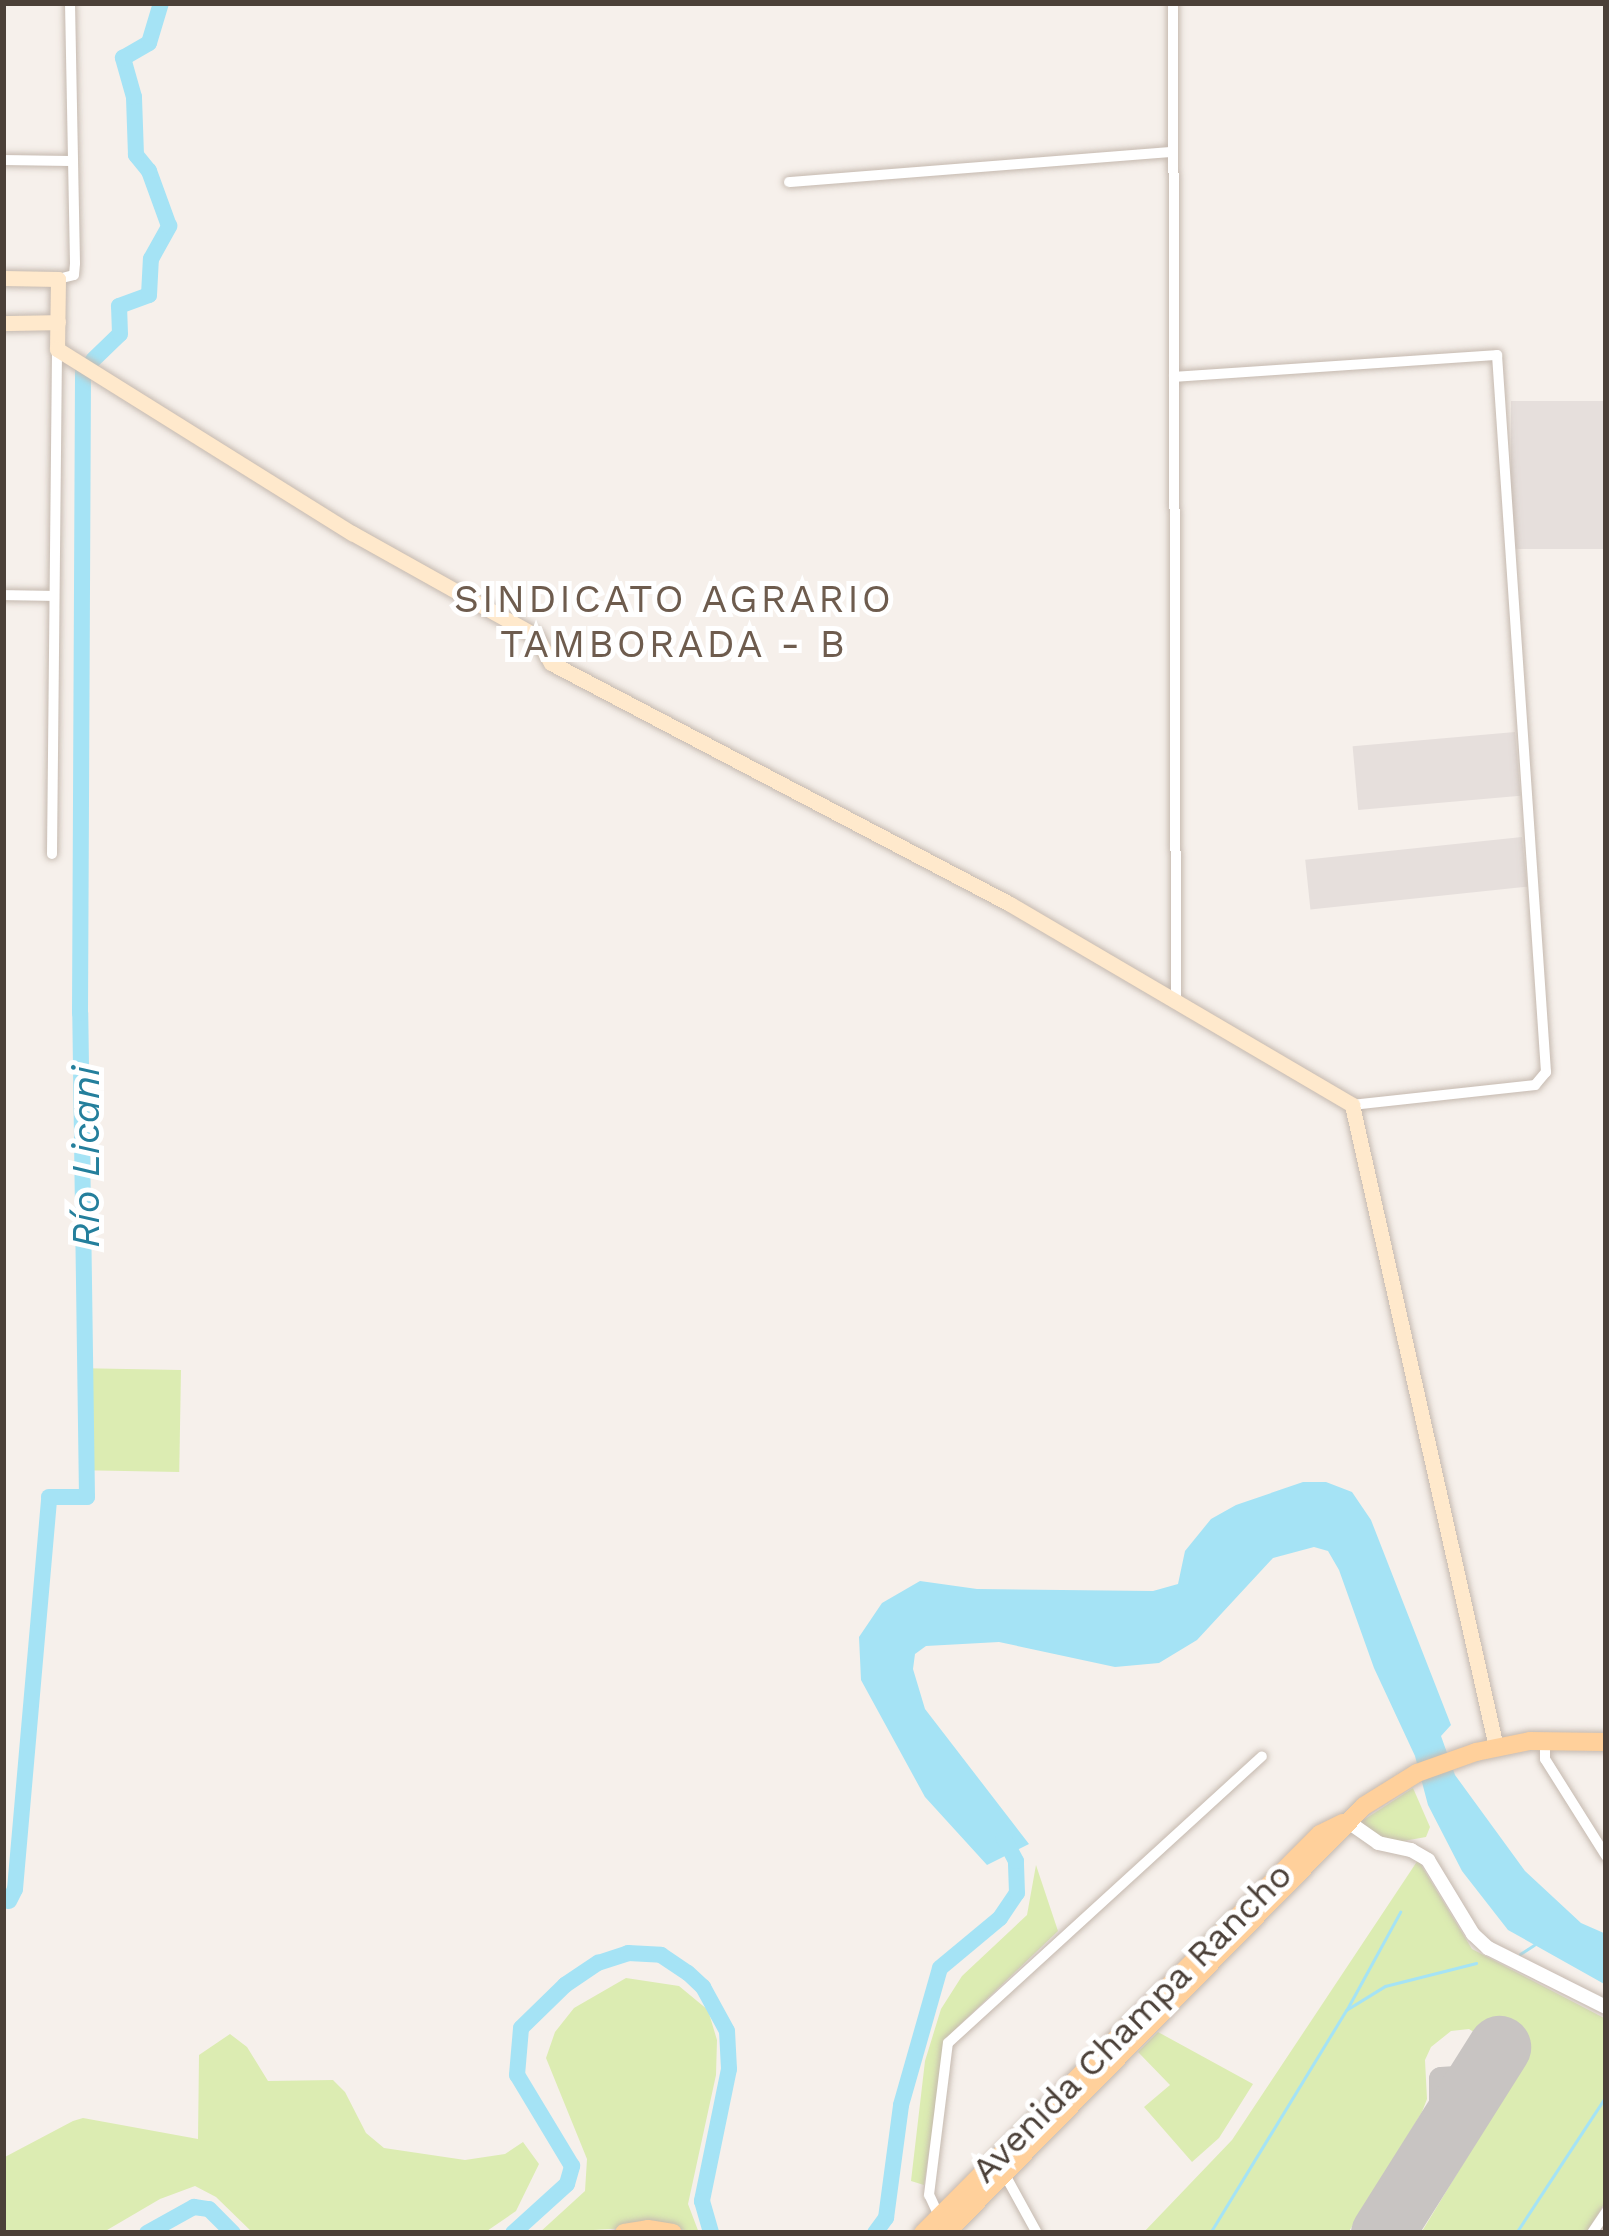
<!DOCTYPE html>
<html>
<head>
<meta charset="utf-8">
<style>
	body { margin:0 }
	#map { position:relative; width:1609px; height:2236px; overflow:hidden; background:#f6f0eb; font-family:"Work Sans",sans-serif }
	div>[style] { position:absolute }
	.industrial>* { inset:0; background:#e6dfdc; transform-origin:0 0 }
	.green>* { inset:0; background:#dcecb2; transform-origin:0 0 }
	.water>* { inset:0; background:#a5e3f5 }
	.stream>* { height:3px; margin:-1.5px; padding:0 1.5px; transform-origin:1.5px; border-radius:1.5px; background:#a5e3f5 }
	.river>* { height:16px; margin:-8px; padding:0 8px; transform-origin:8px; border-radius:8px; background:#a5e3f5 }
	.taxiway>* { height:24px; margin:-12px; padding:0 12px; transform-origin:12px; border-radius:12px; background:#c8c4c2 }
	.runway>* { height:63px; margin:-31.5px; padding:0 31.5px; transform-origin:31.5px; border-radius:31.5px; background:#c8c4c2 }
	.roads { filter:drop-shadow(0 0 3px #c5b9af) drop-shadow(0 0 3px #c5b9af) }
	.minor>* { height:10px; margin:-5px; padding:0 5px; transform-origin:5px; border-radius:5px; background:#fff }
	.tertiary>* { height:14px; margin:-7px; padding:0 7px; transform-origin:7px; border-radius:7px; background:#fff }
	.secondary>* { height:15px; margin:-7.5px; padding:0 7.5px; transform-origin:7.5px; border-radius:7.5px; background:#ffe9cc }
	.primary>* { height:18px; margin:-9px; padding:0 9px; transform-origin:9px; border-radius:9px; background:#ffd09b }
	span { translate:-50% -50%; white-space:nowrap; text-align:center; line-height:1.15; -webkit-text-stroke:10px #fff; paint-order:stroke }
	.street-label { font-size:36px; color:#4b4038 }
	.neighbourhood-label { font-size:39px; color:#6e5c4e; letter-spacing:3px }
	.water-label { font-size:39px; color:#247f9c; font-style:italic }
	.frame { position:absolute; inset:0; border:6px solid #4b4038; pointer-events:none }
</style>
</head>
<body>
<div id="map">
	<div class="industrial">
		<div style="left:1606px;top:401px;width:148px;height:95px;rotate:90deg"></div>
		<div style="left:1515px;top:732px;width:64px;height:163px;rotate:85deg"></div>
		<div style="left:1522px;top:837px;width:50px;height:218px;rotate:84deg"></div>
	</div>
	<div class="green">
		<div style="left:181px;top:1370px;width:102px;height:95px;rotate:91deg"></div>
		<div style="clip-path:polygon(1413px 1788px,1430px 1827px,1426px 1837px,1392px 1843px,1367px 1833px,1359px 1823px)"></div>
		<div style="clip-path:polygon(1418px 1860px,1472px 1949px,1606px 2019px,1606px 2201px,1586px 2233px,1421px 2233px,1524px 2063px,1469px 2029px,1451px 2031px,1431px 2047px,1425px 2060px,1427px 2099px,1422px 2112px,1348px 2233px,1143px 2233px,1232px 2140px)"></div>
		<div style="clip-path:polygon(1036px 1865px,1058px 1931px,946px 2038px,924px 2185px,911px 2181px,925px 2061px,941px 2009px,962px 1976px,1027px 1915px)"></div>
		<div style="clip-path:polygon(626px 1978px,679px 1986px,708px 2010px,717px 2040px,716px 2075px,688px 2204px,699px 2233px,665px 2226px,539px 2233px,585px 2191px,587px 2159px,546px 2058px,555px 2032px,574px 2008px)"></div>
		<div style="clip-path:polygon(1158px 2032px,1253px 2084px,1219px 2138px,1192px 2162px,1144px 2107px,1170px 2085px,1138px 2052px)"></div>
		<div style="clip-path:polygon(230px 2034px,247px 2047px,268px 2081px,333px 2080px,345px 2092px,366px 2133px,384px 2148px,465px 2160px,505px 2154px,523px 2142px,539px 2164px,516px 2211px,484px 2233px,253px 2233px,216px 2197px,195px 2186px,160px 2199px,102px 2233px,3px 2233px,3px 2158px,73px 2121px,83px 2118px,198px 2139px,199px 2055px)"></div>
	</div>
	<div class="water">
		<div style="clip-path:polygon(1303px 1482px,1326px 1482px,1352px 1492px,1371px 1520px,1451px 1725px,1441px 1736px,1455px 1775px,1525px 1871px,1581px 1923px,1606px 1934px,1606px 1985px,1508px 1930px,1462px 1871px,1428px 1805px,1415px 1756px,1374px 1668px,1339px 1570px,1328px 1551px,1314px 1547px,1273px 1558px,1197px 1640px,1159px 1663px,1115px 1667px,999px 1642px,926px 1646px,915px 1654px,913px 1669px,925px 1709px,1029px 1844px,987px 1865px,925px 1797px,861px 1680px,859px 1637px,882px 1603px,920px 1581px,977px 1589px,1153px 1591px,1178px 1584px,1185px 1551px,1211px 1519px,1236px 1505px)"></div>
	</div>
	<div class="stream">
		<div style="left:1520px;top:1954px;width:17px;rotate:-33deg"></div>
		<div style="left:1347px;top:2009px;width:111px;rotate:-61.3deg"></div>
		<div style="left:1210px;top:2233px;width:261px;rotate:-58.6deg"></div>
		<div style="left:1346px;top:2010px;width:46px;rotate:-31.6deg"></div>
		<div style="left:1385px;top:1986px;width:94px;rotate:-14.2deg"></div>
		<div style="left:1516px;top:2233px;width:164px;rotate:-56.7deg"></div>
	</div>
	<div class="river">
		<div style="left:93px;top:360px;width:37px;rotate:-44deg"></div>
		<div style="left:120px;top:334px;width:28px;rotate:-92deg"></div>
		<div style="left:119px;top:306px;width:32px;rotate:-20deg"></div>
		<div style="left:149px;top:295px;width:36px;rotate:-87deg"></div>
		<div style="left:151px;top:259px;width:38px;rotate:-61deg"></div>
		<div style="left:169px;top:226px;width:59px;rotate:-110deg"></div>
		<div style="left:149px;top:171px;width:21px;rotate:-129deg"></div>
		<div style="left:136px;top:155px;width:58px;rotate:-92deg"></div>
		<div style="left:134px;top:97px;width:41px;rotate:-105.8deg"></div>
		<div style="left:123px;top:58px;width:30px;rotate:-30deg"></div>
		<div style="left:149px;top:43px;width:42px;rotate:-73.3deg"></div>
		<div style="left:9px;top:1901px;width:13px;rotate:-63deg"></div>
		<div style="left:15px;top:1889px;width:393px;rotate:-85deg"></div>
		<div style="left:49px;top:1497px;width:38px"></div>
		<div style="left:87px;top:1497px;width:484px;rotate:-90.8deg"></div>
		<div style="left:80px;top:1013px;width:642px;rotate:-89.73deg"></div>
		<div style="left:147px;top:2233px;width:54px;rotate:-29deg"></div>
		<div style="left:194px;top:2207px;width:15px;rotate:8deg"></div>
		<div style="left:209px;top:2209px;width:34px;rotate:45deg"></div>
		<div style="left:513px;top:2233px;width:73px;rotate:-42.2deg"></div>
		<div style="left:567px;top:2184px;width:19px;rotate:-74deg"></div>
		<div style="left:572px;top:2166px;width:106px;rotate:-121.1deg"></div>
		<div style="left:517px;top:2075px;width:47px;rotate:-85.1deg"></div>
		<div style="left:521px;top:2028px;width:62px;rotate:-44.3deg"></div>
		<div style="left:565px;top:1985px;width:40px;rotate:-34deg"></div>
		<div style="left:598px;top:1963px;width:32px;rotate:-18deg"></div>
		<div style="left:628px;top:1953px;width:33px;rotate:3deg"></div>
		<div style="left:661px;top:1955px;width:32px;rotate:34deg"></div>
		<div style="left:688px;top:1973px;width:21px;rotate:43deg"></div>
		<div style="left:703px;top:1987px;width:50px;rotate:61.4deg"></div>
		<div style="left:727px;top:2031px;width:38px;rotate:87deg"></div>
		<div style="left:729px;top:2069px;width:135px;rotate:101.6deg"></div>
		<div style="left:702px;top:2201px;width:33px;rotate:74deg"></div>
		<div style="left:875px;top:2233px;width:19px;rotate:-54deg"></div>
		<div style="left:886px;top:2218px;width:114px;rotate:-82.4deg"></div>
		<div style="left:901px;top:2105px;width:142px;rotate:-74.1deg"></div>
		<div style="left:940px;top:1968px;width:78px;rotate:-39.8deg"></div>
		<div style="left:1000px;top:1918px;width:30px;rotate:-56deg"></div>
		<div style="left:1017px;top:1893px;width:32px;rotate:-92deg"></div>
		<div style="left:1016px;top:1861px;width:27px;rotate:-118deg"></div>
	</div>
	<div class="taxiway">
		<div style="left:1433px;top:2150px;width:21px;rotate:-67deg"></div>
		<div style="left:1441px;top:2131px;width:52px;rotate:-90deg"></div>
		<div style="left:1441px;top:2079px;width:15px;rotate:-4deg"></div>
	</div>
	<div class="runway">
		<div style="left:1382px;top:2233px;width:220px;rotate:-57.8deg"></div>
	</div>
	<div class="roads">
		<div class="minor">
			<div style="left:1173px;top:3px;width:1000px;rotate:89.83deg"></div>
			<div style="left:3px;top:160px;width:67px;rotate:0.9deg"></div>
			<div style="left:789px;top:182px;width:384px;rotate:-4.5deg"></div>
			<div style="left:58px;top:279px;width:16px;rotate:-14deg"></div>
			<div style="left:74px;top:275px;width:12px;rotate:-85deg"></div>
			<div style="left:75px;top:263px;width:260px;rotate:-91.1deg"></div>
			<div style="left:1174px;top:377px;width:324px;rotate:-3.9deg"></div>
			<div style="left:1497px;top:355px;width:719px;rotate:86.09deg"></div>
			<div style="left:1546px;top:1072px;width:17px;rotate:130deg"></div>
			<div style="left:1535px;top:1085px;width:184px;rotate:173.8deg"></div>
			<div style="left:3px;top:595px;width:50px;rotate:1.1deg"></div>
			<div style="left:52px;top:854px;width:505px;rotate:-89.43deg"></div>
			<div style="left:1545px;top:1741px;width:18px;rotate:90deg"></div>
			<div style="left:1545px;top:1759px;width:115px;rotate:57.8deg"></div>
			<div style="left:1004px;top:2173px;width:68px;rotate:61.2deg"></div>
			<div style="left:939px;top:2216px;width:23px;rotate:-115deg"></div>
			<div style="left:929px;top:2195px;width:153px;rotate:-82.9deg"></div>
			<div style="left:948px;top:2043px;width:425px;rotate:-42.4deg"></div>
			<div style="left:1592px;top:2233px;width:25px;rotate:-56deg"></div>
		</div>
		<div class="tertiary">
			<div style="left:1347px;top:1821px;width:38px;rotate:35deg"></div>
			<div style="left:1378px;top:1843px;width:34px;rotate:12deg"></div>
			<div style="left:1411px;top:1850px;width:20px;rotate:30deg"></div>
			<div style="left:1428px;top:1860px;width:87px;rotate:58.7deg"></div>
			<div style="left:1473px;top:1934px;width:21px;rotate:43deg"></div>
			<div style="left:1488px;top:1948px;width:132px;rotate:26.6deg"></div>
		</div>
		<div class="secondary">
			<div style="left:3px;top:278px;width:55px;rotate:1deg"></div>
			<div style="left:58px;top:279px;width:70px;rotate:90.8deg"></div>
			<div style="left:57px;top:349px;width:348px;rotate:32deg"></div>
			<div style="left:352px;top:533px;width:211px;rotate:29.2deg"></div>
			<div style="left:536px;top:636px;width:31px;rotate:61deg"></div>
			<div style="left:551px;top:663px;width:518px;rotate:27.7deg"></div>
			<div style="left:1010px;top:904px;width:397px;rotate:30.4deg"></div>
			<div style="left:1352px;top:1105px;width:658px;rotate:77.36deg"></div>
			<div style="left:3px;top:323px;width:55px;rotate:-1deg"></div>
		</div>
		<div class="primary">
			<div style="left:624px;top:2233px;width:24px;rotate:-9deg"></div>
			<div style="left:648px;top:2229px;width:25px;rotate:9deg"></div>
			<div style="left:923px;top:2233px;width:563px;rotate:-45.14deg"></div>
			<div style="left:1320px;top:1834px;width:25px;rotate:-26deg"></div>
			<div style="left:946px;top:2233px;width:598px;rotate:-45.61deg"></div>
			<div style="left:1364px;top:1806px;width:62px;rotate:-31.9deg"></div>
			<div style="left:1417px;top:1773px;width:63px;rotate:-19.6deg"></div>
			<div style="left:1476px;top:1752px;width:55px;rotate:-11.5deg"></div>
			<div style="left:1530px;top:1741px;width:76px;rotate:0.8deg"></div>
		</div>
	</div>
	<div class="street-label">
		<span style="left:1132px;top:2023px;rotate:-45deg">Avenida Champa Rancho</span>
	</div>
	<div class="neighbourhood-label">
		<span style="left:674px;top:622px">SINDICATO AGRARIO<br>TAMBORADA - B</span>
	</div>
	<div class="water-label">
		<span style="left:86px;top:1157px;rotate:-90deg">Río Licani</span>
	</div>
	<div class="frame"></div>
</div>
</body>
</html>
